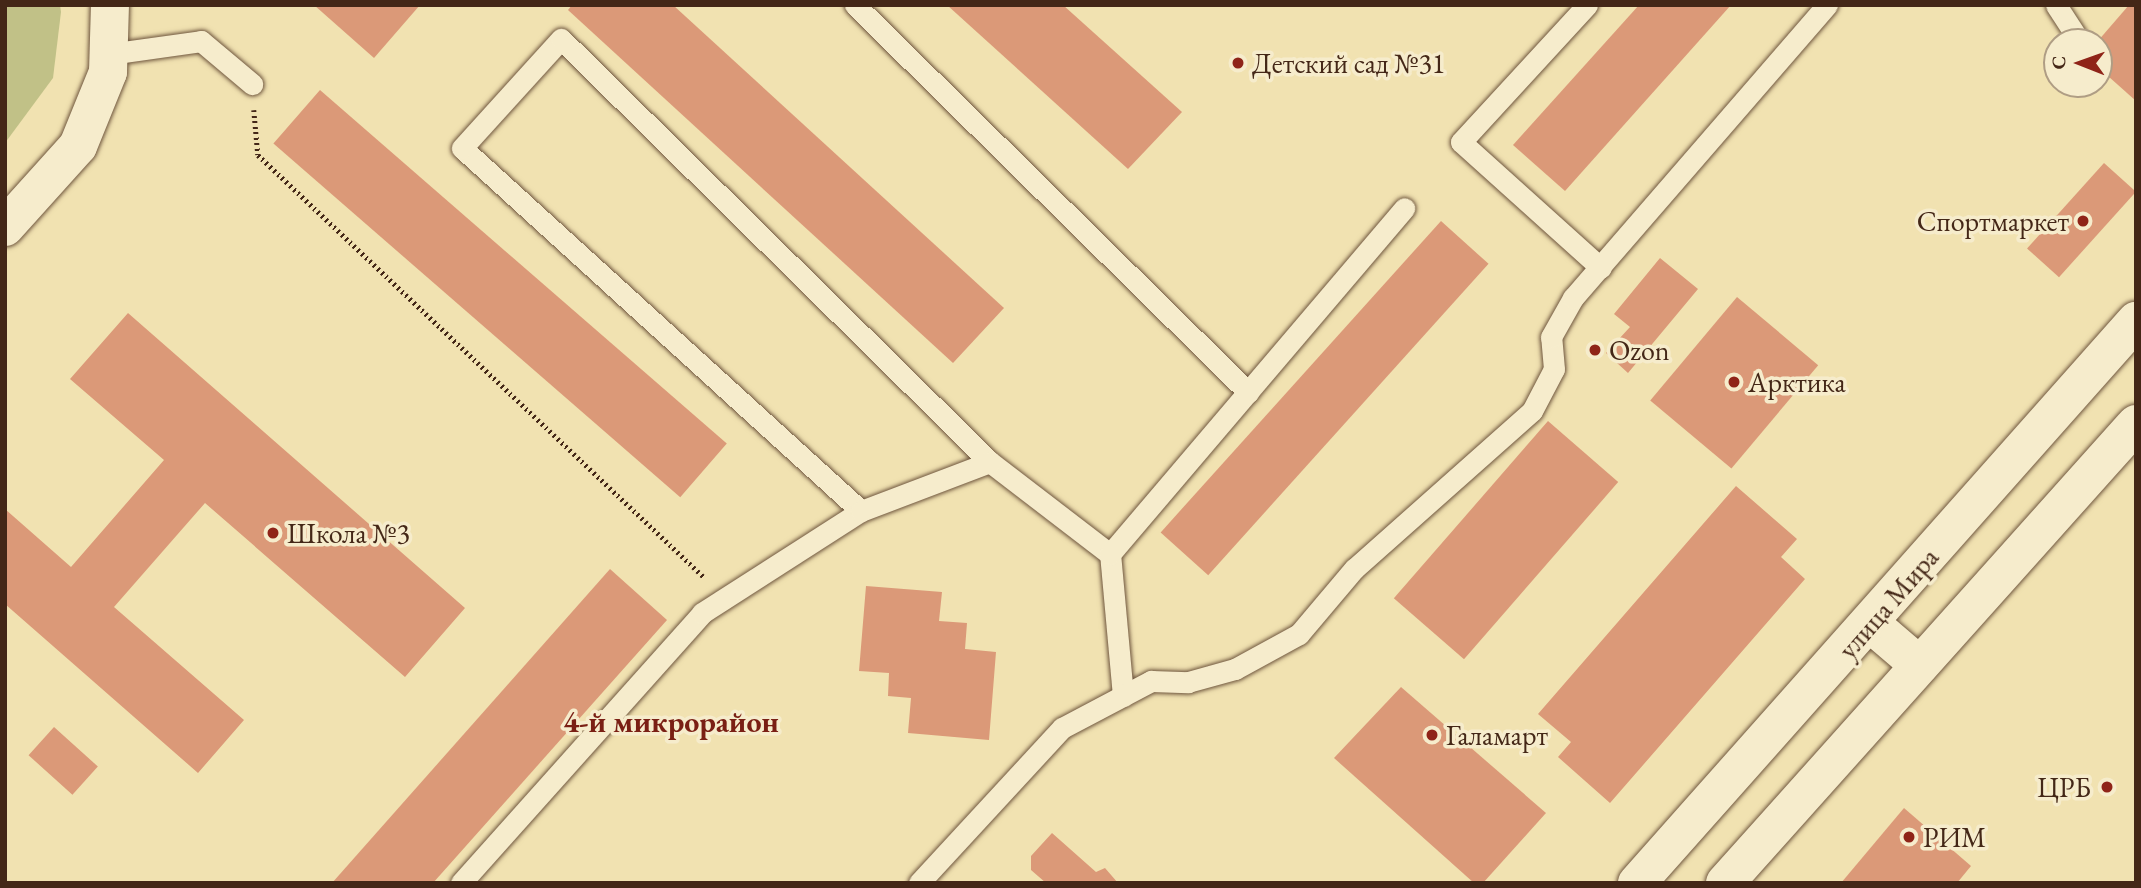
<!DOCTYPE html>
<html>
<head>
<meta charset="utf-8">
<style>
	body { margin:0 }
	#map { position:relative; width:2141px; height:888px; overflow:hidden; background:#f1e2b1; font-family:"EB Garamond",serif }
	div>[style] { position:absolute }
	.green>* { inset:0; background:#c1c187 }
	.building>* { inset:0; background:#db9978; transform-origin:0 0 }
	.path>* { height:4.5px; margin-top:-2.25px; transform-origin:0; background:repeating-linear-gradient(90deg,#442717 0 2px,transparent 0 5.5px) }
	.roads { filter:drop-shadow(0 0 2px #6f563e) drop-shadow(0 0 2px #6f563e) }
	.service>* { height:21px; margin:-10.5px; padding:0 10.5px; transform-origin:10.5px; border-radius:10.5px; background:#f6eccc }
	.minor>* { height:38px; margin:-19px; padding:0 19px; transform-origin:19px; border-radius:19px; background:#f6eccc }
	.tertiary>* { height:38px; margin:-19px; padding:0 19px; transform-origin:19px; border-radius:19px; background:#f6eccc }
	.dots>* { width:19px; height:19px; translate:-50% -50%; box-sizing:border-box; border:4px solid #f6eccc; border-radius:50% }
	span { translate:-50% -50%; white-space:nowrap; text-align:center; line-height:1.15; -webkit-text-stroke:7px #f6eccc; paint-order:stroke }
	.poi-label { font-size:28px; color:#442717 }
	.left { translate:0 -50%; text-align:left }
	.right { translate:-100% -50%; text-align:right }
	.street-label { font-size:28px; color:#442717 }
	.neighbourhood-label { font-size:30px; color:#7a1f14; font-weight:700 }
	.frame { position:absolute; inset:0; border:7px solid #442717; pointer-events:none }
	.north { position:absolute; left:2043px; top:28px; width:70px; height:70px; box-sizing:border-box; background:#f6eccc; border:2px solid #af9d84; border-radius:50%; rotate:271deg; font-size:19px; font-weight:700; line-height:28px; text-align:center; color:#442717 }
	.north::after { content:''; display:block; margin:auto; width:24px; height:32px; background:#8f2418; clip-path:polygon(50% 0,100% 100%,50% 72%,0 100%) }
</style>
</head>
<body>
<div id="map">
	<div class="green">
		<div style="clip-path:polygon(5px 5px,60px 5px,61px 12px,53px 78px,5px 143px)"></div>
	</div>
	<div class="building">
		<div style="clip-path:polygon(314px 5px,420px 5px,374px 58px)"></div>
		<div style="clip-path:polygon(572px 5px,673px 5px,1004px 308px,953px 363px,568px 10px)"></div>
		<div style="clip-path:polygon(947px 5px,1063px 5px,1182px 112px,1128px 169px)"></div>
		<div style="clip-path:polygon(1639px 5px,1731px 5px,1565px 191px,1513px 145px)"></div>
		<div style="clip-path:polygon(2129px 5px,2136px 5px,2136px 101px,2099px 68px,2097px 42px)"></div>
		<div style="left:320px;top:90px;width:539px;height:71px;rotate:41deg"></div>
		<div style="left:2104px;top:163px;width:43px;height:115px;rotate:42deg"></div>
		<div style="left:1441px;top:221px;width:64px;height:419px;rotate:42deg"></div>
		<div style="clip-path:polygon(1660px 258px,1698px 289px,1628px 373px,1606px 353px,1630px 327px,1614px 314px)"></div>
		<div style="left:1737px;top:297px;width:106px;height:135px;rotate:40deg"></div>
		<div style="clip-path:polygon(128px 313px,465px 608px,405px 677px,205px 503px,114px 607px,244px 720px,198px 773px,5px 604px,5px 509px,71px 567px,164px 460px,70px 379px)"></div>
		<div style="left:1548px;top:421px;width:93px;height:235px;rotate:41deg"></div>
		<div style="clip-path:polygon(1736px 486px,1797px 539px,1781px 557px,1805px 579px,1610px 803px,1558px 757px,1571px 742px,1538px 714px)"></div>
		<div style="clip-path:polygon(610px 569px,667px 620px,433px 883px,332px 883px)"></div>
		<div style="clip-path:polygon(866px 586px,942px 592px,939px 621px,967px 623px,965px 649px,996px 652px,989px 740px,908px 733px,911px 698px,888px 696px,889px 673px,859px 671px)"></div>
		<div style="clip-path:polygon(1401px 687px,1546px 813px,1483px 883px,1474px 883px,1334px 758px)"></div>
		<div style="left:54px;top:727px;width:59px;height:38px;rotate:42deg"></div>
		<div style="clip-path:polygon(1904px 808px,1971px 866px,1957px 883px,1841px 883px)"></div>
		<div style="clip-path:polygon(1052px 833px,1096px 872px,1105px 868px,1118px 883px,1046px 883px,1031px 870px,1031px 856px)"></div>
	</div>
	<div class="path">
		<div style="left:254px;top:110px;width:45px;rotate:84.9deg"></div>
		<div style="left:258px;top:155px;width:614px;rotate:43.42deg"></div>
	</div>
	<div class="roads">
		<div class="service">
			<div style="left:855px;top:5px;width:552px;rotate:44.56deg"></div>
			<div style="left:1587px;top:5px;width:186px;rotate:132.6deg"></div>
			<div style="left:1461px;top:142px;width:188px;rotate:42deg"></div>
			<div style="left:2056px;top:5px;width:37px;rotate:57deg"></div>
			<div style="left:109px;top:54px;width:93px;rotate:-8deg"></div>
			<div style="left:201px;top:41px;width:67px;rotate:40.1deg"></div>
			<div style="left:861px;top:511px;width:539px;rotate:-137.7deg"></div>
			<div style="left:462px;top:148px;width:147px;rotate:-47.8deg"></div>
			<div style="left:561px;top:39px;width:602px;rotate:44.6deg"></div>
			<div style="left:990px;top:462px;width:151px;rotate:37.5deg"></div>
			<div style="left:1123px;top:696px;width:143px;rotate:-95.2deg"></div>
			<div style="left:1110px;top:554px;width:454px;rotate:-49.6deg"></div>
			<div style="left:461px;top:883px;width:362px;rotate:-48.2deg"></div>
			<div style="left:702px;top:613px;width:189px;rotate:-32.7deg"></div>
			<div style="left:861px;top:511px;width:138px;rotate:-20.8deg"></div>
			<div style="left:919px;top:883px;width:211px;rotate:-47.3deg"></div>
			<div style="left:1062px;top:728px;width:101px;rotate:-27.8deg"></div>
			<div style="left:1151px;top:681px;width:37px;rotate:2deg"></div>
			<div style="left:1188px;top:682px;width:49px;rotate:-15.5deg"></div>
			<div style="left:1235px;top:669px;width:73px;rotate:-28.7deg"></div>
			<div style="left:1299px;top:634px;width:85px;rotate:-49.8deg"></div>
			<div style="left:1354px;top:569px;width:238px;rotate:-41.6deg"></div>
			<div style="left:1532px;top:411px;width:47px;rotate:-62.4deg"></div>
			<div style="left:1554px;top:369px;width:32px;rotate:-95deg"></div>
			<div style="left:1551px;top:337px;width:45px;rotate:-60.6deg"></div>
			<div style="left:1573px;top:298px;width:388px;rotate:-49.1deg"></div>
		</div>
		<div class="minor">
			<div style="left:5px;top:227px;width:109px;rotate:-48deg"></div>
			<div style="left:78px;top:146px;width:80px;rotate:-67.9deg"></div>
			<div style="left:108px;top:72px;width:67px;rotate:-88.3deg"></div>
		</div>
		<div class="tertiary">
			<div style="left:1870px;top:623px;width:65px;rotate:40.6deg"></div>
			<div style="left:1637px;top:883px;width:752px;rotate:-48.4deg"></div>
			<div style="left:1725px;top:883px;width:616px;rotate:-48.16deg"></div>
		</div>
	</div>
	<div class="dots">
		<div style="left:1238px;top:63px;background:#8f2418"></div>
		<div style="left:2083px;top:221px;background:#8f2418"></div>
		<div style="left:1595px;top:350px;background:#8f2418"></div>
		<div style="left:1734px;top:382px;background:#8f2418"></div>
		<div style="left:273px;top:533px;background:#8f2418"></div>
		<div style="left:1432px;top:735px;background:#8f2418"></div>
		<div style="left:2107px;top:787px;background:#8f2418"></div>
		<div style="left:1909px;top:837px;background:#8f2418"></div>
	</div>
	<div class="poi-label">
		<span class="left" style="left:1252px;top:63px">Детский сад №31</span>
		<span class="right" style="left:2069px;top:221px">Спортмаркет</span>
		<span class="left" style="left:1609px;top:350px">Ozon</span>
		<span class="left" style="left:1748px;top:382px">Арктика</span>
		<span class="left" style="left:287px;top:533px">Школа №3</span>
		<span class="left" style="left:1446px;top:735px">Галамарт</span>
		<span class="right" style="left:2091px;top:787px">ЦРБ</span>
		<span class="left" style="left:1923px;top:837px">РИМ</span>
	</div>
	<div class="street-label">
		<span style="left:1888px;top:603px;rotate:-49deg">улица Мира</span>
	</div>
	<div class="neighbourhood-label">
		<span style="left:671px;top:722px">4-й микрорайон</span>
	</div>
	<div class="frame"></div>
	<div class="north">С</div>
</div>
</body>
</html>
